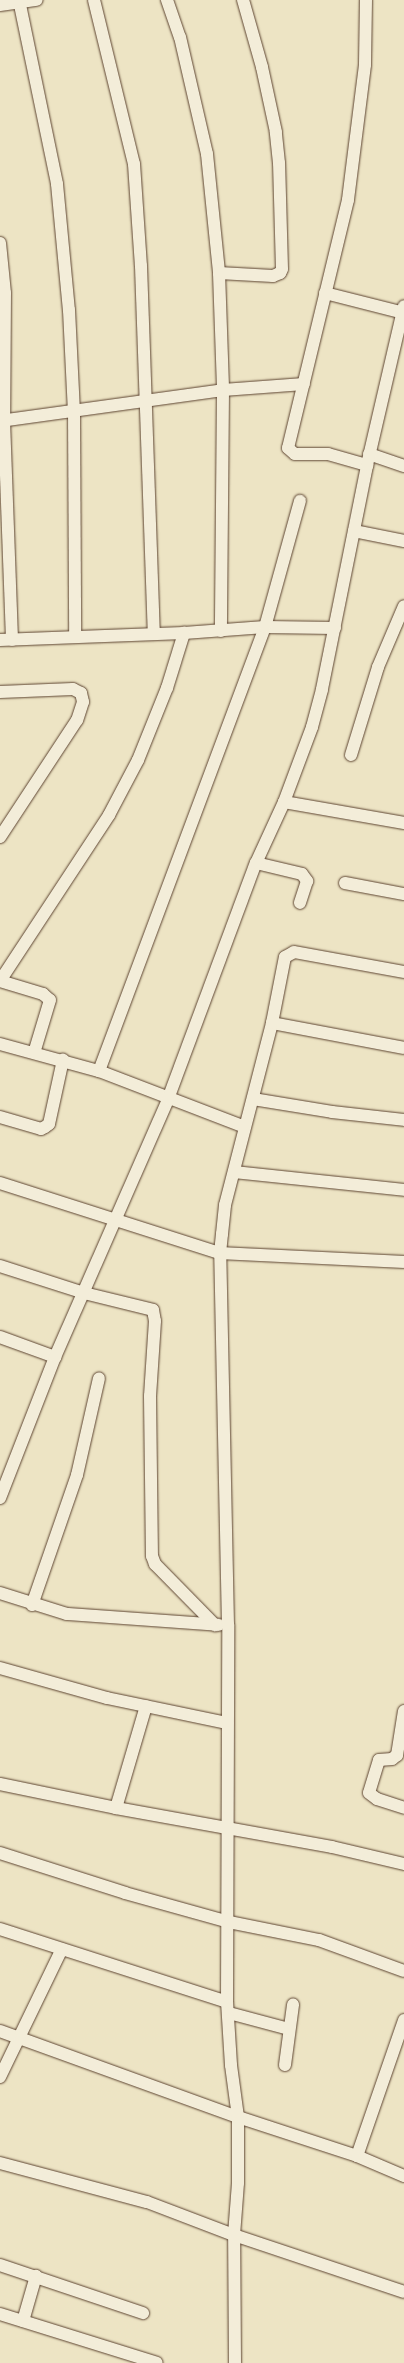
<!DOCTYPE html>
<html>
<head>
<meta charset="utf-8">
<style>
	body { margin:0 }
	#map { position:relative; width:404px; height:2363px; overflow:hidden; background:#ede4c4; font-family:"EB Garamond",serif }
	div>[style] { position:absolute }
	.roads { filter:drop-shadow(0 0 1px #5d4431) drop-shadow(0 0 1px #5d4431) }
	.minor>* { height:12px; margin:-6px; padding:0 6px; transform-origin:6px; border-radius:6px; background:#f3edd9 }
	span { translate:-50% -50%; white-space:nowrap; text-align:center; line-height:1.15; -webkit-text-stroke:4px #f3edd9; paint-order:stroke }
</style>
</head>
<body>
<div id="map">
	<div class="roads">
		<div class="minor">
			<div style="left:19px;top:0;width:188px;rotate:78.3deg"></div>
			<div style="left:57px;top:184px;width:127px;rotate:84.6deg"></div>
			<div style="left:69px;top:310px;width:101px;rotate:87.2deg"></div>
			<div style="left:74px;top:411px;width:225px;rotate:89.7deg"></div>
			<div style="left:94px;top:0;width:169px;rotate:76.3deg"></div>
			<div style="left:134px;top:164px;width:102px;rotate:86.1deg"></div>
			<div style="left:141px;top:266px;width:367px;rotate:88deg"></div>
			<div style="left:167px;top:0;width:39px;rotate:71deg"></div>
			<div style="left:180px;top:37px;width:120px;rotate:77deg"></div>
			<div style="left:207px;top:154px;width:120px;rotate:84.2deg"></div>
			<div style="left:219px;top:273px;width:117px;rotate:88deg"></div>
			<div style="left:223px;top:390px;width:241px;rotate:90.5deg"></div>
			<div style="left:366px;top:0;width:65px;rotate:90.9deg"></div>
			<div style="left:365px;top:65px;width:136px;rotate:97.2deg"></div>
			<div style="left:348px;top:200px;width:255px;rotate:103.6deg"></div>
			<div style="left:288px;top:448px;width:9px;rotate:41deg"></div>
			<div style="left:295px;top:454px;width:33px"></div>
			<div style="left:328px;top:454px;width:41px;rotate:15.8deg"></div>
			<div style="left:0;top:5px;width:37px;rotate:-8deg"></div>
			<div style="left:0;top:243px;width:50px;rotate:84.3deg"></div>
			<div style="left:5px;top:293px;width:128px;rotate:90.4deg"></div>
			<div style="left:4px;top:421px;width:219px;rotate:87.9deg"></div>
			<div style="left:219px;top:273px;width:54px;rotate:3.2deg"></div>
			<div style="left:273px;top:276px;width:8px;rotate:-23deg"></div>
			<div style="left:280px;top:273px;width:4px;rotate:-63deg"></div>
			<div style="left:282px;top:269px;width:106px;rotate:-91.6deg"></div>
			<div style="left:279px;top:163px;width:31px;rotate:-96deg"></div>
			<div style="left:276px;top:132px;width:66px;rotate:-102.2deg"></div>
			<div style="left:262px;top:67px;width:70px;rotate:-105.8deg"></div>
			<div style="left:325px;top:293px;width:81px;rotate:14.2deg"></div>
			<div style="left:0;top:421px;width:225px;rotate:-7.9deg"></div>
			<div style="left:223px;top:390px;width:81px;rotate:-4.2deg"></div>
			<div style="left:369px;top:454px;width:37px;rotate:19deg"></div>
			<div style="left:354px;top:531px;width:51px;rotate:11.3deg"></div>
			<div style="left:0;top:640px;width:184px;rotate:-2.2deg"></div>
			<div style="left:184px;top:633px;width:81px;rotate:-4.2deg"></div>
			<div style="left:265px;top:627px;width:70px;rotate:0.8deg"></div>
			<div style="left:0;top:692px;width:73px;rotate:-2.4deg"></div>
			<div style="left:73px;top:689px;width:9px;rotate:27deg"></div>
			<div style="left:81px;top:693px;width:9px;rotate:77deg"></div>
			<div style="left:83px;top:702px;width:19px;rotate:108deg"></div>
			<div style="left:77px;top:720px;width:140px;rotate:123.3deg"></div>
			<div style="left:351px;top:755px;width:92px;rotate:-72.9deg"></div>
			<div style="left:378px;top:667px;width:66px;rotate:-66.9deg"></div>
			<div style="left:284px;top:802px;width:122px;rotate:9.9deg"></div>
			<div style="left:256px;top:863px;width:47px;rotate:13.4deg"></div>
			<div style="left:302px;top:874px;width:9px;rotate:54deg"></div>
			<div style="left:307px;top:881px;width:23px;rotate:108deg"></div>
			<div style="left:345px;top:883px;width:60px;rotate:10.6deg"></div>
			<div style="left:0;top:981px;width:199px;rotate:-56.7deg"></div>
			<div style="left:109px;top:815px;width:62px;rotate:-62.2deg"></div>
			<div style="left:138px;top:760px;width:78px;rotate:-68.1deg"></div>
			<div style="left:167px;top:688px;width:58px;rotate:-72.8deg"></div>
			<div style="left:0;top:981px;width:45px;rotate:16.8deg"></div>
			<div style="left:43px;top:994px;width:9px;rotate:41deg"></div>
			<div style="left:50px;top:1000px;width:55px;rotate:106.8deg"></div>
			<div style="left:272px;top:1023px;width:134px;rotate:10.7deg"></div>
			<div style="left:0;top:1044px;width:103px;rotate:15.3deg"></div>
			<div style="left:99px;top:1071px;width:156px;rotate:21deg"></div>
			<div style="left:99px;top:1071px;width:474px;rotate:-69.5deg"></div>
			<div style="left:265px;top:627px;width:131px;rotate:-74.5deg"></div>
			<div style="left:253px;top:1099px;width:80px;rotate:9.3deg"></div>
			<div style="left:332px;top:1112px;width:72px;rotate:6.3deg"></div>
			<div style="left:0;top:1117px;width:43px;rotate:16.3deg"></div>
			<div style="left:41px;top:1129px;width:4px;rotate:-27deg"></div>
			<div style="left:45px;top:1127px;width:5px;rotate:-37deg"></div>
			<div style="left:49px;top:1124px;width:66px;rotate:-77.7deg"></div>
			<div style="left:234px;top:1172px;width:171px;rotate:6deg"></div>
			<div style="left:0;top:1183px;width:231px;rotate:17.7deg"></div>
			<div style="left:220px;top:1253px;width:184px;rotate:2.8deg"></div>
			<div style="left:0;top:1266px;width:88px;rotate:17.8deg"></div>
			<div style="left:84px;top:1293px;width:71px;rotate:13.8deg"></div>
			<div style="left:153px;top:1310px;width:11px;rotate:80deg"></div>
			<div style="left:155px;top:1321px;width:75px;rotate:93.8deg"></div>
			<div style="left:150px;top:1396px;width:160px;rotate:89.3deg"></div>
			<div style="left:152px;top:1556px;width:9px;rotate:69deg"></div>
			<div style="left:155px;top:1564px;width:86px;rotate:45.5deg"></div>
			<div style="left:0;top:1337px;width:59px;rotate:20deg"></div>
			<div style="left:0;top:1498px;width:151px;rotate:-68.7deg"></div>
			<div style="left:55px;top:1357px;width:282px;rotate:-66.3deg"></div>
			<div style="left:168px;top:1099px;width:252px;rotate:-69.6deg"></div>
			<div style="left:256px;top:863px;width:67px;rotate:-65.3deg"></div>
			<div style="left:284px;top:802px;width:80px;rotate:-69.5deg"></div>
			<div style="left:312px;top:727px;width:39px;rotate:-75deg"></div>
			<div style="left:322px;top:689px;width:228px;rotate:-78.6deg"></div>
			<div style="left:367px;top:465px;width:163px;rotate:-76.9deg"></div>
			<div style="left:0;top:1593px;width:70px;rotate:17.4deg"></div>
			<div style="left:67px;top:1614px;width:152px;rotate:4.1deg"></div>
			<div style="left:32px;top:1605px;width:138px;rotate:-70.9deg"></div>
			<div style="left:77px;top:1475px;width:99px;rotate:-77.2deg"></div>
			<div style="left:0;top:1668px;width:111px;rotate:15.7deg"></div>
			<div style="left:107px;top:1698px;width:123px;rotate:11.8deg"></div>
			<div style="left:404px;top:1711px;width:45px;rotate:99deg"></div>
			<div style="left:397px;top:1755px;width:6px;rotate:141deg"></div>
			<div style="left:392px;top:1759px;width:13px;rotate:176deg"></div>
			<div style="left:379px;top:1760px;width:34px;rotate:107deg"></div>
			<div style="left:369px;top:1793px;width:10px;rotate:37deg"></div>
			<div style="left:377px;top:1799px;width:28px;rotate:18deg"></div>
			<div style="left:0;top:1784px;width:118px;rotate:11.7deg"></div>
			<div style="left:116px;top:1808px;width:219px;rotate:10.2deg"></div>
			<div style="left:332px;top:1847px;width:74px;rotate:13.3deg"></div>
			<div style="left:116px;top:1808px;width:106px;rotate:-73.6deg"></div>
			<div style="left:0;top:1853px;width:131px;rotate:17.7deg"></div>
			<div style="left:125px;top:1893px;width:108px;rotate:15.6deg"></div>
			<div style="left:229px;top:1922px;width:92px;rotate:11.3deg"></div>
			<div style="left:319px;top:1940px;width:90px;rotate:20deg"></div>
			<div style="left:0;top:1929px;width:238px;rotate:17.8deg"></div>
			<div style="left:229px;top:2013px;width:62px;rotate:14.9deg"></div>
			<div style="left:0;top:2031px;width:253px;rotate:19.9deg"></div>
			<div style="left:238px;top:2117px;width:125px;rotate:18.1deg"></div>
			<div style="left:357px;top:2156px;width:51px;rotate:23.1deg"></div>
			<div style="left:285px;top:2065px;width:61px;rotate:-82.4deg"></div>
			<div style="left:0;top:2077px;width:142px;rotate:-64.2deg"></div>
			<div style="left:357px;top:2156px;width:144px;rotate:-70.9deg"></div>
			<div style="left:0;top:2163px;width:152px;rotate:14.9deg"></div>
			<div style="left:147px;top:2202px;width:93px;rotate:20.8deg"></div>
			<div style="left:234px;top:2235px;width:179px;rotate:18.5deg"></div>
			<div style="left:0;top:2265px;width:151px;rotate:18.6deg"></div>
			<div style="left:0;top:2314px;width:164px;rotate:17.3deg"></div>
			<div style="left:23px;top:2321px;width:47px;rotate:-73.9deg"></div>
			<div style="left:235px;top:2363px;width:128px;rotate:-90.4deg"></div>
			<div style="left:234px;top:2235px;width:52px;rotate:-85.6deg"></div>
			<div style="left:238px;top:2183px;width:66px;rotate:-90deg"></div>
			<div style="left:238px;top:2117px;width:52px;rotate:-97.7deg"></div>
			<div style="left:231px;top:2065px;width:63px;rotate:-93.6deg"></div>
			<div style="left:227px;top:2002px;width:377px;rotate:-89.8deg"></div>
			<div style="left:228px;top:1625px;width:372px;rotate:-91.2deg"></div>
			<div style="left:220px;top:1253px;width:19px;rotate:-84deg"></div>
			<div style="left:222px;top:1234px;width:29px;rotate:-84deg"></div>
			<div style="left:225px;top:1205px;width:188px;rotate:-75.5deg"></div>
			<div style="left:272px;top:1023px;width:67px;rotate:-78.9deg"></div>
			<div style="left:285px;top:957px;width:10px;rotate:-29deg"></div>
			<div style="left:294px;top:952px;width:112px;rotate:10.3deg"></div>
		</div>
	</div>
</div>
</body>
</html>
